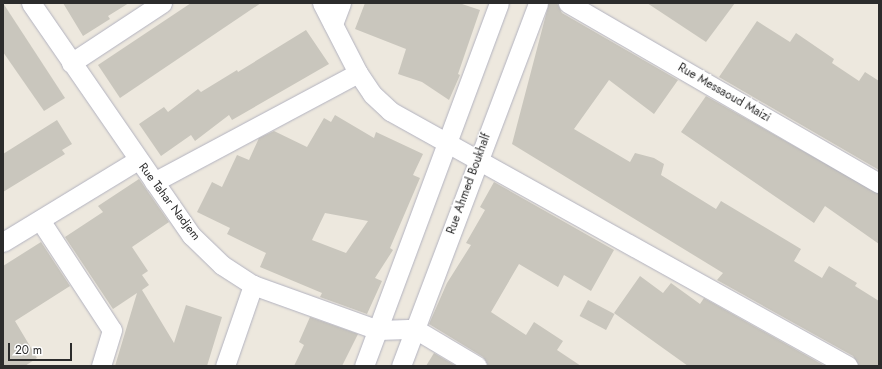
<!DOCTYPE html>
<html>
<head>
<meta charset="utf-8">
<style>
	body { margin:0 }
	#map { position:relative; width:882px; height:369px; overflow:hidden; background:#ede8de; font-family:Jost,sans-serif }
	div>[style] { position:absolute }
	.building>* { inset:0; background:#c9c6bd; transform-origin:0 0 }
	.roads { filter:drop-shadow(0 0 1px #b2b2bf) drop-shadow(0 0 1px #b2b2bf) }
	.minor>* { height:19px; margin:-9.5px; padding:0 9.5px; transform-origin:9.5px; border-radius:9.5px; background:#fff }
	span { translate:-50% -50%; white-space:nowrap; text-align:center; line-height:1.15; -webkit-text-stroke:3px #fff; paint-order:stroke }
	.street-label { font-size:12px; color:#2c2c2c }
	.frame { position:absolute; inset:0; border:4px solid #2c2c2c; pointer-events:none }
	.scale { position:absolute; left:8px; top:343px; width:64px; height:18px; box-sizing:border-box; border:2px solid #2c2c2c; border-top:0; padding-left:5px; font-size:12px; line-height:14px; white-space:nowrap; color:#2c2c2c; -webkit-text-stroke:3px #fff; paint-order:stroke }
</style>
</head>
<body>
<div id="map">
	<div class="building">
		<div style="clip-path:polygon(3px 3px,65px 98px,44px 111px,3px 52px)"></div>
		<div style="clip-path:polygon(63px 3px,129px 3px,108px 16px,110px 19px,83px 36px)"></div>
		<div style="clip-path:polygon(191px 3px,261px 3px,120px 98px,98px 65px)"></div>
		<div style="clip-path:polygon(365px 3px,459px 3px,480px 10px,458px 74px,460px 75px,449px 100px,422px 82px,398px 74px,406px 49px,355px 29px)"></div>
		<div style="clip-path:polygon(549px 3px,557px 3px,562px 13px,678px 80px,654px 114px,609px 80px,574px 129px,630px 162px,635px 153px,654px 158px,664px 164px,661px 175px,716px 209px,721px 201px,801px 249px,794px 261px,822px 278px,829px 266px,857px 283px,855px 286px,879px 301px,879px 366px,859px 366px,853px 356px,717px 280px,723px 273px,512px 144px)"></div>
		<div style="clip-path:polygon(647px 3px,735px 3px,706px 42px)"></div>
		<div style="clip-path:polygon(757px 21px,790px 42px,796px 33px,834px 59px,832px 63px,859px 81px,865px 72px,879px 81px,879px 170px,719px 77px)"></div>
		<div style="clip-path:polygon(306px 30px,329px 64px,232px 120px,229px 115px,195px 141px,191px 135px,161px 156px,139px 124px,164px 107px,168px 112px,198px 89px,201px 92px,237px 70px,238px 72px)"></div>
		<div style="clip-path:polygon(706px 96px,879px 194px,879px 244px,825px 206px,814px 223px,681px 132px)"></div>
		<div style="clip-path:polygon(evenodd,335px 115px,374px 138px,376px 132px,423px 154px,413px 175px,420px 178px,390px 248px,393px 250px,375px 278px,382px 281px,367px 314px,320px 297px,322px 293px,260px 267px,266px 253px,227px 234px,230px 228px,197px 212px,212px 182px,222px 187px,237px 155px,249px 160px,259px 138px,274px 131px,307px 147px,324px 118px,331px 122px,335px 115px,325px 213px,368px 221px,346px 253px,312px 240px,325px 213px)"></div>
		<div style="clip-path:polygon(57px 120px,72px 144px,62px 150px,65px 154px,3px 192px,3px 154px)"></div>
		<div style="clip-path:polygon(139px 179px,169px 222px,132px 247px,148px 271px,142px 275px,149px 285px,142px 290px,174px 343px,186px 305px,222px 317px,207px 366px,115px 366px,137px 293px,113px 309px,65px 237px,103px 212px,98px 206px)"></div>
		<div style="clip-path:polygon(494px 182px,614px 250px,591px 291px,564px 275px,558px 287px,519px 264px,491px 312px,526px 335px,534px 322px,563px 341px,557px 350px,581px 366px,488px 366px,483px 357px,429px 324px,447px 283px,471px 245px,466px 243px,485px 210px,480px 207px)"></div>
		<div style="clip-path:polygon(41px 242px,70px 286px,15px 321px,37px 358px,25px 366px,3px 366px,3px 266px)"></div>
		<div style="clip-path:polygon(640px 276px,663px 293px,671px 283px,700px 304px,704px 298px,825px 366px,688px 366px,614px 313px)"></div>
		<div style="left:588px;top:300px;width:30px;height:18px;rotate:28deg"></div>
		<div style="clip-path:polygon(310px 317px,358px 334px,342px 366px,294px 366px,304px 345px,299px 342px)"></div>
		<div style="clip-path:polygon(434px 353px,456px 366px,426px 366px)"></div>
	</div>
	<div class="roads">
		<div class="minor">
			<div style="left:31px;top:3px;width:282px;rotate:55.4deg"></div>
			<div style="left:191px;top:235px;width:43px;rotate:44.1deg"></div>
			<div style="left:222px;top:265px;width:37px;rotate:33deg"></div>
			<div style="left:253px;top:285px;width:133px;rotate:19.8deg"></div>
			<div style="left:378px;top:330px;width:37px;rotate:-2deg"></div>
			<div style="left:415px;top:329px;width:72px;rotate:30.8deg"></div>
			<div style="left:322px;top:3px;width:79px;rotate:62.8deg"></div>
			<div style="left:358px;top:73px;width:25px;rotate:56deg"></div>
			<div style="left:372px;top:94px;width:25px;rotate:43deg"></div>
			<div style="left:390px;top:111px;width:524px;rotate:29.11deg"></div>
			<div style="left:568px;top:3px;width:359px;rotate:30.1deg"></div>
			<div style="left:333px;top:24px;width:22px;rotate:-69deg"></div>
			<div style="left:71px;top:63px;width:109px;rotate:-33.4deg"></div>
			<div style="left:154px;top:182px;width:231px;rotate:-28.1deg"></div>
			<div style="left:40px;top:220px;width:131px;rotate:56.8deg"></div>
			<div style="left:112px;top:330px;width:38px;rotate:107deg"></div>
			<div style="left:3px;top:242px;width:158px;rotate:-31.3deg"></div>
			<div style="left:225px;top:366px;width:86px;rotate:-70.9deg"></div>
			<div style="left:364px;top:366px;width:387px;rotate:-69.6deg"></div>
			<div style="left:401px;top:366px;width:388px;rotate:-69.3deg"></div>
		</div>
	</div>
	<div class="street-label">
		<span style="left:724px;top:93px;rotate:30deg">Rue Messaoud Maizi</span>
		<span style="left:469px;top:184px;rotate:-70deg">Rue Ahmed Boukhalf</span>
		<span style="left:169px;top:202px;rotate:53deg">Rue Tahar Nadjem</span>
	</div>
	<div class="frame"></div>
	<div class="scale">20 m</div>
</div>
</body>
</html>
